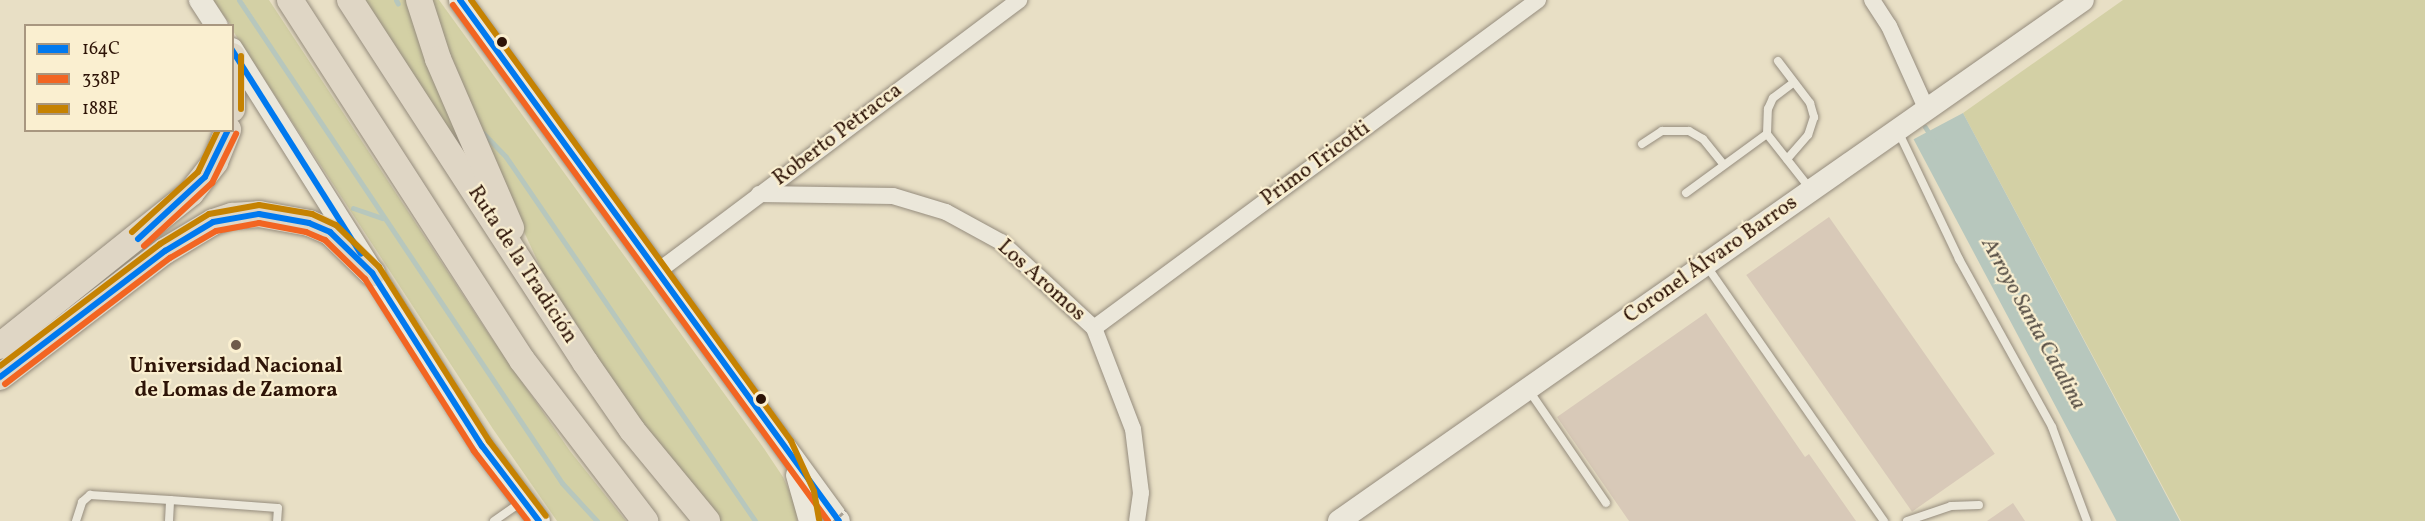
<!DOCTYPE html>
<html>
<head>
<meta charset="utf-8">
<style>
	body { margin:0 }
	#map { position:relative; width:2425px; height:521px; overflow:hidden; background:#e8dfc5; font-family:Vollkorn,serif }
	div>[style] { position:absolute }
	.green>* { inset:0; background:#d3d0a5 }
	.water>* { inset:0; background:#b7c7bd; transform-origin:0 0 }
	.stream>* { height:5px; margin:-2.5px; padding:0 2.5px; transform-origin:2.5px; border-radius:2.5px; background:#b7c7bd }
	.building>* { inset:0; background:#d8c9b8; transform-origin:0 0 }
	.roads { filter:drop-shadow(0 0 2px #958c7d) drop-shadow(0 0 2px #958c7d) }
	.lane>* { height:8px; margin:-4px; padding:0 4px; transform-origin:4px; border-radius:4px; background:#ebe7da }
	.street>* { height:16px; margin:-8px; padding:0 8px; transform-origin:8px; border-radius:8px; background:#ebe7da }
	.secondary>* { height:22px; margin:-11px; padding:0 11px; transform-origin:11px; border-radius:11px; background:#ebe7da }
	.primary>* { height:26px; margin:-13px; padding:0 13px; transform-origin:13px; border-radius:13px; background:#dfd6c5 }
	.path-bridge>* { height:3px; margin-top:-1.5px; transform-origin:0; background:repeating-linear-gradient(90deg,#a7a095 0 4.5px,transparent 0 7.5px) }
	.bus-1>* { height:6px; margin:-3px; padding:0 3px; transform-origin:3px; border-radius:3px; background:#0079ef }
	.bus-2>* { height:6px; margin:-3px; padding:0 3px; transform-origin:3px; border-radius:3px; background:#f26522 }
	.bus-3>* { height:6px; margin:-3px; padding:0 3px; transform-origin:3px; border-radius:3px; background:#c58202 }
	.dots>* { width:16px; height:16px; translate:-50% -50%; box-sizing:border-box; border:3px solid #faefd0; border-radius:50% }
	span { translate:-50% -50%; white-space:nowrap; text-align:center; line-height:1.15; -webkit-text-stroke:4.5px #faefd0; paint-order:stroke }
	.street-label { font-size:21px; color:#2e1407 }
	.poi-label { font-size:21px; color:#2e1407; font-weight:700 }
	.water-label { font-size:22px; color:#574f46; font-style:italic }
	.legend { position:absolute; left:24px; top:24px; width:210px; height:108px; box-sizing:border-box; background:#faefd0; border:2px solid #a89780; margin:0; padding:8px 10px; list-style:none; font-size:18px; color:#2e1407 }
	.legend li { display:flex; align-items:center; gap:12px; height:30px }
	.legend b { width:30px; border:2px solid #a89780 }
</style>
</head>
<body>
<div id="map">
	<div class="green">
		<div style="clip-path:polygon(212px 0,269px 0,486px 330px,570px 451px,626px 521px,557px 521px,493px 429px,233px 31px,232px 26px)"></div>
		<div style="clip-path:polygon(362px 0,410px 0,459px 142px,452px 139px)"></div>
		<div style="clip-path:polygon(427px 0,439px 0,765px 450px,783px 477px,796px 506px,797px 521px,719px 521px,675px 469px,595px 359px,551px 290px,456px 85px)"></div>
		<div style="clip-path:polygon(2123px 0,2425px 0,2425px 521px,2181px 521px,1963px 113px)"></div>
	</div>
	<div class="water">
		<div style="left:1963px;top:113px;width:463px;height:56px;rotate:62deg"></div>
	</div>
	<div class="stream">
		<div style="left:239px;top:0;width:581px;rotate:56.23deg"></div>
		<div style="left:562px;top:483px;width:52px;rotate:47.4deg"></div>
		<div style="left:396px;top:0;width:4px;rotate:63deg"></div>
		<div style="left:1925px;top:127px;width:17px;rotate:57deg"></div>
		<div style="left:483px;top:133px;width:33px;rotate:46deg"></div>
		<div style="left:506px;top:157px;width:441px;rotate:55.6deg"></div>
		<div style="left:353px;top:208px;width:31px;rotate:19deg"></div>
	</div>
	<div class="building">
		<div style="left:1829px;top:217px;width:289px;height:101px;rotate:55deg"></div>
		<div style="clip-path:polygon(1706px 313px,1805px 457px,1809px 454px,1856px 521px,1629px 521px,1557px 417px)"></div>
		<div style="clip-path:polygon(2013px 503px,2025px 521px,1987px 521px)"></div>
	</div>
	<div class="roads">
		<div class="lane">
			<div style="left:1778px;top:61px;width:53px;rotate:52.7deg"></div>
			<div style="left:1810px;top:103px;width:15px;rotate:74deg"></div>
			<div style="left:1814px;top:117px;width:19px;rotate:108deg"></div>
			<div style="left:1808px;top:135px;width:32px;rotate:131deg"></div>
			<div style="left:1898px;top:131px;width:142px;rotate:64.5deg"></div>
			<div style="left:1959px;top:259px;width:192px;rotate:61deg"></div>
			<div style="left:2052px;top:427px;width:100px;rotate:69.6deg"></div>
			<div style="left:1767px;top:134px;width:25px;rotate:-88deg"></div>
			<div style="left:1768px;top:109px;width:12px;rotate:-66deg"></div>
			<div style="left:1773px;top:98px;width:26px;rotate:-37deg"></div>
			<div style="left:1642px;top:144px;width:24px;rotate:-33deg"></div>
			<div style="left:1662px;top:131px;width:27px"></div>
			<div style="left:1689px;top:131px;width:16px;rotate:30deg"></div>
			<div style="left:1703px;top:139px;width:33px;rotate:51deg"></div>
			<div style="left:1686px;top:193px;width:100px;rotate:-36.1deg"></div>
			<div style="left:1767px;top:134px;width:71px;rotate:51.8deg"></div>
			<div style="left:1706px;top:265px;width:312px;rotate:55.2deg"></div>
			<div style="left:1528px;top:389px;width:138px;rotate:55.6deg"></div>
			<div style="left:76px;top:521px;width:20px;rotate:-72deg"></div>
			<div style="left:82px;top:502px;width:11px;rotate:-41deg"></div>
			<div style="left:90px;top:495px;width:80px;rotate:3.6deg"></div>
			<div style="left:169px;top:521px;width:21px;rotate:-87deg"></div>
			<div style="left:170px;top:500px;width:108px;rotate:4.2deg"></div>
			<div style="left:278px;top:508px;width:13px;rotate:94deg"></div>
			<div style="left:494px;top:521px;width:35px;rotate:-35deg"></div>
			<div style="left:1907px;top:521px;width:46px;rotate:-18.8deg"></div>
			<div style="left:1951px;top:506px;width:28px;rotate:-2deg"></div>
		</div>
		<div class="street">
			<div style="left:1872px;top:0;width:31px;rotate:57deg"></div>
			<div style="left:1889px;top:26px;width:92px;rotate:65.7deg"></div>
			<div style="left:759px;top:194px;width:134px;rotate:0.9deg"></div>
			<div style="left:893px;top:196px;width:55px;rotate:16.8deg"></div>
			<div style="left:946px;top:212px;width:63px;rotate:28.6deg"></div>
			<div style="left:1001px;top:242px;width:127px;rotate:42.8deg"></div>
			<div style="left:1094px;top:328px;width:108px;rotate:68.9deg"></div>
			<div style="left:1133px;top:429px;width:64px;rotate:82.9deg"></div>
			<div style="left:1141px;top:493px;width:28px;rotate:98deg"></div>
			<div style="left:657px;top:272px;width:453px;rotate:-36.9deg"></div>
			<div style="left:1094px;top:328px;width:552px;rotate:-36.45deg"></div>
		</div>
		<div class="secondary">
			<div style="left:200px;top:0;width:31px;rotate:57deg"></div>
			<div style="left:460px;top:0;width:644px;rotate:53.97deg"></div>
			<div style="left:232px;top:49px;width:469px;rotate:57.8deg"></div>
			<div style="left:482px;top:446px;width:94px;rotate:52.8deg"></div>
			<div style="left:797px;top:475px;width:48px;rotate:74.2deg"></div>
			<div style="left:1339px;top:521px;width:908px;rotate:-35deg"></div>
		</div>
		<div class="primary">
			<div style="left:290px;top:0;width:428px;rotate:57.2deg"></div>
			<div style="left:522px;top:360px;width:203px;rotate:52.6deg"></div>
			<div style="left:350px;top:0;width:432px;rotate:57deg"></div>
			<div style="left:585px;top:362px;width:83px;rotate:55.3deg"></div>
			<div style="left:632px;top:430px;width:118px;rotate:50.5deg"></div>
			<div style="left:419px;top:0;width:62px;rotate:72.1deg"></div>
			<div style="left:438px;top:59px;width:184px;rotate:66.6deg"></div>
			<div style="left:232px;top:56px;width:53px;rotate:90deg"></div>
			<div style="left:0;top:346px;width:245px;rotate:-38.7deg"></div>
			<div style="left:191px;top:193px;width:39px;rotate:-52deg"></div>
			<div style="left:215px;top:162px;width:35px;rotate:-68deg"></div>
			<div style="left:0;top:377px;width:208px;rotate:-37.4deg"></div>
			<div style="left:165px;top:251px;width:56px;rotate:-31.1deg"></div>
			<div style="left:213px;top:222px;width:20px;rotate:-18deg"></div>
			<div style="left:232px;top:216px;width:27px;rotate:-4deg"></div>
			<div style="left:259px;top:214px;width:51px;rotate:10.2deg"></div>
			<div style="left:309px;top:223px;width:23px;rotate:23deg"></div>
			<div style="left:330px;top:232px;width:59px;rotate:44.3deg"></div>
		</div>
	</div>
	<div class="path-bridge">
		<div style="left:834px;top:521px;width:16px;rotate:-43deg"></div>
	</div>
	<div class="bus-1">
		<div style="left:460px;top:0;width:644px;rotate:53.97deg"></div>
		<div style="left:232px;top:50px;width:241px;rotate:57.7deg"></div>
		<div style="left:138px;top:239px;width:91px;rotate:-42.8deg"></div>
		<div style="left:205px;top:177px;width:52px;rotate:-63.9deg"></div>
		<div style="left:0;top:377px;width:208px;rotate:-37.4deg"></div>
		<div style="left:165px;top:251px;width:56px;rotate:-31.1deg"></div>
		<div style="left:213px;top:222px;width:47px;rotate:-9.9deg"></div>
		<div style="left:259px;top:214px;width:51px;rotate:10.2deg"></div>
		<div style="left:309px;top:223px;width:23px;rotate:23deg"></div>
		<div style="left:330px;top:232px;width:59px;rotate:44.3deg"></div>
		<div style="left:372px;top:273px;width:205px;rotate:57.6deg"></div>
		<div style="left:482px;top:446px;width:94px;rotate:52.8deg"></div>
	</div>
	<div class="bus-2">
		<div style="left:453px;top:5px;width:638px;rotate:53.99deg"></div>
		<div style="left:144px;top:246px;width:93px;rotate:-42.8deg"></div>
		<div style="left:212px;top:183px;width:55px;rotate:-63.9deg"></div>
		<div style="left:5px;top:384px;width:208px;rotate:-37.4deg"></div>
		<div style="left:170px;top:258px;width:53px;rotate:-30.4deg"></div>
		<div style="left:216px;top:231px;width:44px;rotate:-10.5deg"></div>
		<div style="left:259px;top:223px;width:48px;rotate:10.8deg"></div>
		<div style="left:306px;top:232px;width:21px;rotate:23deg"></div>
		<div style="left:325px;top:240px;width:56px;rotate:44.3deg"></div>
		<div style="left:365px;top:279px;width:204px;rotate:57.6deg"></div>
		<div style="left:474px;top:451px;width:88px;rotate:52.4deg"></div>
	</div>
	<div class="bus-3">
		<div style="left:471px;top:0;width:545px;rotate:54.03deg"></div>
		<div style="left:791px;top:441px;width:55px;rotate:65.3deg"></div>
		<div style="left:814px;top:491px;width:29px;rotate:80deg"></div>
		<div style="left:241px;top:56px;width:53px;rotate:90deg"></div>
		<div style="left:132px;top:232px;width:89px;rotate:-42.3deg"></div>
		<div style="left:198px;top:172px;width:47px;rotate:-64.5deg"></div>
		<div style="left:0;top:366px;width:201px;rotate:-37.3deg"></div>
		<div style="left:160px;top:244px;width:57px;rotate:-31.5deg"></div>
		<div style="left:209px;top:214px;width:51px;rotate:-10.2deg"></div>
		<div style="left:259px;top:205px;width:54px;rotate:9.6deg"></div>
		<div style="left:312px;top:214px;width:26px;rotate:25deg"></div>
		<div style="left:336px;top:225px;width:60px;rotate:44.3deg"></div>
		<div style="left:379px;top:267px;width:206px;rotate:57.7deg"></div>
		<div style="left:489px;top:441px;width:94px;rotate:52.8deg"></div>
	</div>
	<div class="dots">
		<div style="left:502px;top:42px;background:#2e1407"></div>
		<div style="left:236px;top:345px;background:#6f5b4a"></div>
		<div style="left:761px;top:399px;background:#2e1407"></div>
	</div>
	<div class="street-label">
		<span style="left:838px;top:135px;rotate:-37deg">Roberto Petracca</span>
		<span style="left:1316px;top:164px;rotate:-36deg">Primo Tricotti</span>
		<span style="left:1711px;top:260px;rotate:-35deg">Coronel Álvaro Barros</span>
		<span style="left:522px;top:265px;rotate:57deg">Ruta de la Tradición</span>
		<span style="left:1041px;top:281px;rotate:42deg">Los Aromos</span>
	</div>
	<div class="poi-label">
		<span style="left:236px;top:379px">Universidad Nacional<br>de Lomas de Zamora</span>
	</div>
	<div class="water-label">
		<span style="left:2033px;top:324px;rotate:61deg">Arroyo Santa Catalina</span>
	</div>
	<ul class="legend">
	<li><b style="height:8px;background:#0079ef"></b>164C</li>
	<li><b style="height:8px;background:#f26522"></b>338P</li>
	<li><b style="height:8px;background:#c58202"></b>188E</li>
	</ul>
</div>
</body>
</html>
